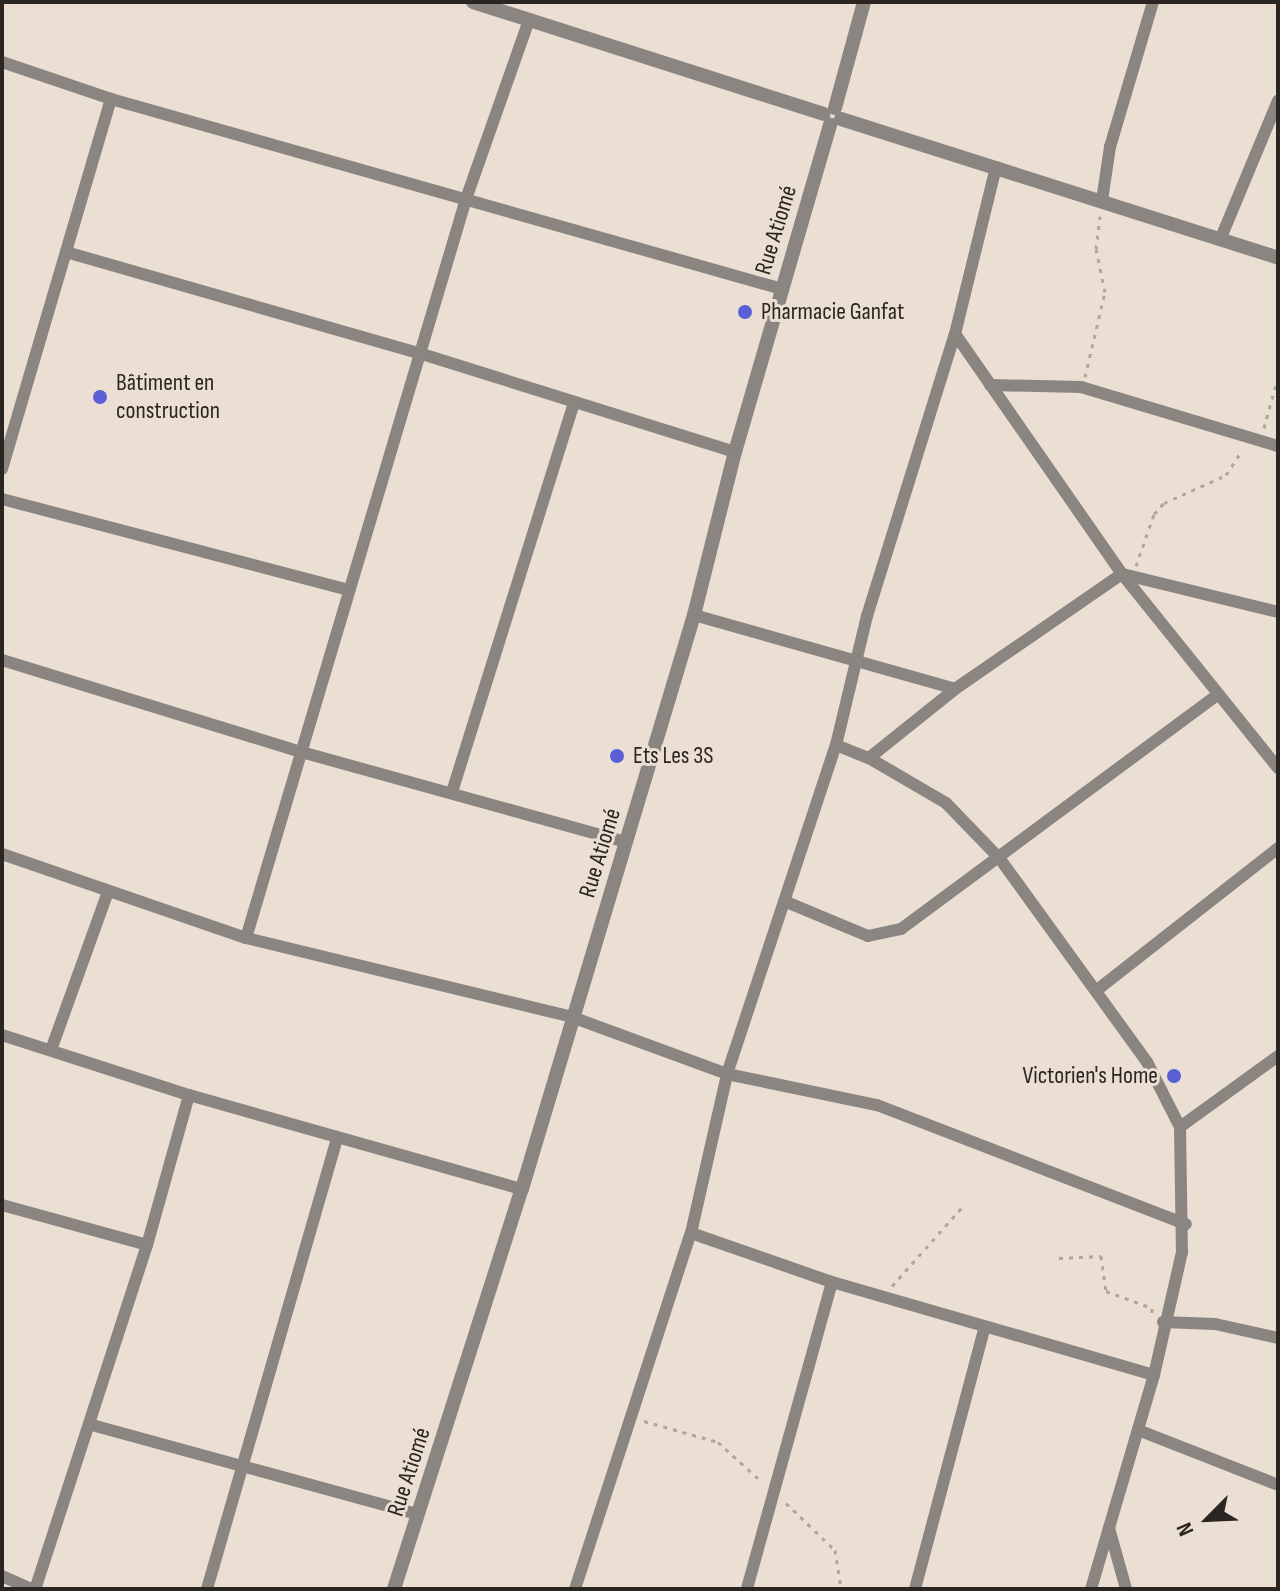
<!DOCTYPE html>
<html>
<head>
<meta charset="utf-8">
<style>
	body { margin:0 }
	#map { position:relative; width:1280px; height:1591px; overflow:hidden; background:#ebded2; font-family:"Sofia Sans Condensed",sans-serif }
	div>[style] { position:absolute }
	.path>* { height:3px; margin-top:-1.5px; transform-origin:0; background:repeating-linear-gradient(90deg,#b0a69c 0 4px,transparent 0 10px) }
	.minor>* { height:12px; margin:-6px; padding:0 6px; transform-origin:6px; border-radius:6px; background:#8a8580 }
	.tertiary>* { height:14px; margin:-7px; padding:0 7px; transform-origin:7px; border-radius:7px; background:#8a8580 }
	.dots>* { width:22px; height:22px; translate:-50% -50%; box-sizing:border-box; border:4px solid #ebded2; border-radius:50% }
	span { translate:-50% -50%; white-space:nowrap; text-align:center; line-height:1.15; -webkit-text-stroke:6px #ebded2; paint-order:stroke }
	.street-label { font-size:24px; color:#2a2520 }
	.poi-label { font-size:24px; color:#2a2520 }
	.left { translate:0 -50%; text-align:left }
	.right { translate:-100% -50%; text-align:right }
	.frame { position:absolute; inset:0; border:4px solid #2a2520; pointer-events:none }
	.north { position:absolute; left:1168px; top:1479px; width:80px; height:80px; -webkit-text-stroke:6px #ebded2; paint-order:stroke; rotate:246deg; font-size:22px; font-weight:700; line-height:32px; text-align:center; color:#2a2520 }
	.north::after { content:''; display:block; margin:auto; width:28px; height:36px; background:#2a2520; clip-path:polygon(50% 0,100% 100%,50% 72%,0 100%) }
</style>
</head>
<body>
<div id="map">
	<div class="path">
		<div style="left:1085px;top:377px;width:87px;rotate:-76.8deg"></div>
		<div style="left:1105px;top:292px;width:44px;rotate:-101.8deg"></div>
		<div style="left:1096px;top:249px;width:33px;rotate:-83deg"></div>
		<div style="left:1264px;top:428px;width:53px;rotate:-74.6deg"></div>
		<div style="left:1136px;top:566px;width:55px;rotate:-70.9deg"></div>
		<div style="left:1154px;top:514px;width:15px;rotate:-48deg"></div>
		<div style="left:1164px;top:503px;width:68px;rotate:-24.3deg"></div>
		<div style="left:1226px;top:475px;width:30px;rotate:-57deg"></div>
		<div style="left:1059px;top:1258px;width:42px;rotate:-2.7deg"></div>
		<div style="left:1101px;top:1256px;width:35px;rotate:82deg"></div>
		<div style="left:1106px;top:1291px;width:49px;rotate:20.3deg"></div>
		<div style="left:1152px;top:1308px;width:5px;rotate:90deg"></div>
		<div style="left:892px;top:1286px;width:110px;rotate:-48.3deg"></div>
		<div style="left:644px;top:1421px;width:77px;rotate:15.8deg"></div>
		<div style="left:718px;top:1442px;width:59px;rotate:42.3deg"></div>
		<div style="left:786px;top:1503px;width:68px;rotate:43.8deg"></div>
		<div style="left:835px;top:1550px;width:39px;rotate:81deg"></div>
	</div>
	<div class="minor">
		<div style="left:2px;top:62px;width:115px;rotate:18.7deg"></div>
		<div style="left:111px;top:99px;width:697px;rotate:15.81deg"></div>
		<div style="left:1102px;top:200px;width:54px;rotate:-81.4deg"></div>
		<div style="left:1110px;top:147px;width:151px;rotate:-73.5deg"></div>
		<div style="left:1220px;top:240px;width:151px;rotate:-67.4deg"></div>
		<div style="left:66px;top:252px;width:370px;rotate:16deg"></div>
		<div style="left:422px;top:354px;width:328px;rotate:17.4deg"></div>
		<div style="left:990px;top:385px;width:91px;rotate:1.3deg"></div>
		<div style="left:1081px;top:387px;width:206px;rotate:16.7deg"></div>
		<div style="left:2px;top:469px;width:386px;rotate:-73.6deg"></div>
		<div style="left:2px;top:499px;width:359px;rotate:14.7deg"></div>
		<div style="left:1278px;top:612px;width:161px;rotate:-166.3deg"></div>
		<div style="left:1122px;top:574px;width:249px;rotate:51.2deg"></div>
		<div style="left:694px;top:615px;width:271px;rotate:15.8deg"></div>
		<div style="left:955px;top:689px;width:203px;rotate:-34.6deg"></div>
		<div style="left:1122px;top:574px;width:292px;rotate:-124.8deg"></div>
		<div style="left:2px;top:660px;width:317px;rotate:17.1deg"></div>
		<div style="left:305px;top:753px;width:333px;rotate:15.5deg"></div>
		<div style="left:836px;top:745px;width:35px;rotate:22deg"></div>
		<div style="left:869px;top:758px;width:89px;rotate:30.3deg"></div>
		<div style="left:946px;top:803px;width:78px;rotate:46deg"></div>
		<div style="left:1000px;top:859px;width:251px;rotate:54.1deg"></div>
		<div style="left:1147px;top:1062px;width:73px;rotate:63.1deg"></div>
		<div style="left:1180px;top:1127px;width:125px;rotate:89.1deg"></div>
		<div style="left:1182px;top:1252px;width:126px;rotate:102.8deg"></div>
		<div style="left:1154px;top:1375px;width:223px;rotate:106.4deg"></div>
		<div style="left:869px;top:758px;width:110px;rotate:-38.7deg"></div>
		<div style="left:452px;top:792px;width:409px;rotate:-72.6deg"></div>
		<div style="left:2px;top:854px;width:258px;rotate:19deg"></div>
		<div style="left:246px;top:938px;width:335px;rotate:13.6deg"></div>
		<div style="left:572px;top:1017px;width:165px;rotate:20.2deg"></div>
		<div style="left:727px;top:1074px;width:153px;rotate:11.7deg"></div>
		<div style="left:877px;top:1105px;width:331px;rotate:21.1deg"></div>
		<div style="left:784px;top:901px;width:91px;rotate:22.6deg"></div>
		<div style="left:868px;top:936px;width:34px;rotate:-12deg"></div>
		<div style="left:901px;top:929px;width:390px;rotate:-36.5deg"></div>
		<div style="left:246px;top:938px;width:771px;rotate:-73.42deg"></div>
		<div style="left:466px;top:199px;width:190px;rotate:-70.6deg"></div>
		<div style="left:1097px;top:990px;width:230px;rotate:-38.1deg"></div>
		<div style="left:2px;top:1035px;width:196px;rotate:17.8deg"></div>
		<div style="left:189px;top:1095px;width:156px;rotate:105.6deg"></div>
		<div style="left:51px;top:1050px;width:168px;rotate:-70.2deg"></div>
		<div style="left:189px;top:1095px;width:346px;rotate:15.8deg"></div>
		<div style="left:1180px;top:1127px;width:121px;rotate:-35.9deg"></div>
		<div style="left:2px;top:1205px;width:150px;rotate:15.4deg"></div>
		<div style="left:147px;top:1245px;width:362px;rotate:108deg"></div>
		<div style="left:691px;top:1233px;width:149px;rotate:19.2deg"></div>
		<div style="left:832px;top:1282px;width:319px;rotate:105.5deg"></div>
		<div style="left:832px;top:1282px;width:335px;rotate:16.1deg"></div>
		<div style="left:1163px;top:1322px;width:52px;rotate:2.2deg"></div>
		<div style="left:1215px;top:1324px;width:65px;rotate:12.5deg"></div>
		<div style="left:92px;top:1425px;width:338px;rotate:15.3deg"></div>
		<div style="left:1138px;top:1430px;width:150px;rotate:21.4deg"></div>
		<div style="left:1109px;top:1528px;width:63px;rotate:74.4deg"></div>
		<div style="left:2px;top:1576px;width:32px;rotate:24deg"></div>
		<div style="left:207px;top:1589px;width:469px;rotate:-73.9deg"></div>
		<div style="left:575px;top:1589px;width:374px;rotate:-72deg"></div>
		<div style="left:691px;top:1233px;width:163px;rotate:-77.2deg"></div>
		<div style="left:727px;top:1074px;width:347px;rotate:-71.7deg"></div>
		<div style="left:836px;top:745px;width:133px;rotate:-76.5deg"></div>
		<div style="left:867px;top:616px;width:295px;rotate:-72.7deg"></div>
		<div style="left:955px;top:334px;width:172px;rotate:-76.2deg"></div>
		<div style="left:915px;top:1589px;width:269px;rotate:-75.1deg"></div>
	</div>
	<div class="tertiary">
		<div style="left:473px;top:2px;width:368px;rotate:17.7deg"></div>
		<div style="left:835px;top:108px;width:110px;rotate:-74.7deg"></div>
		<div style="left:841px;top:119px;width:459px;rotate:17.6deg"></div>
		<div style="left:394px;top:1589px;width:420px;rotate:-72.3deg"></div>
		<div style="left:522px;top:1189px;width:599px;rotate:-73.32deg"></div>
		<div style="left:694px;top:615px;width:168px;rotate:-75.9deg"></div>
		<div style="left:735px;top:452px;width:341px;rotate:-73.8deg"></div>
	</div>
	<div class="dots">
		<div style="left:745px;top:312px;background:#5b5fd7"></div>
		<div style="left:100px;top:397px;background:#5b5fd7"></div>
		<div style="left:617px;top:756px;background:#5b5fd7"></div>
		<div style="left:1174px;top:1076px;background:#5b5fd7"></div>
	</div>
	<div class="street-label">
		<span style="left:776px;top:230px;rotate:-73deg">Rue Atiomé</span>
		<span style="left:600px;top:853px;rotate:-73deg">Rue Atiomé</span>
		<span style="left:409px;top:1472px;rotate:-72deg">Rue Atiomé</span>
	</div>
	<div class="poi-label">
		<span class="left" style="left:761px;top:312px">Pharmacie Ganfat</span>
		<span class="left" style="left:116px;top:397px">Bâtiment en<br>construction</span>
		<span class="left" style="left:633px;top:756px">Ets Les 3S</span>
		<span class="right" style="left:1158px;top:1076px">Victorien's Home</span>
	</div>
	<div class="frame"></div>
	<div class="north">N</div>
</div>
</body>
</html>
